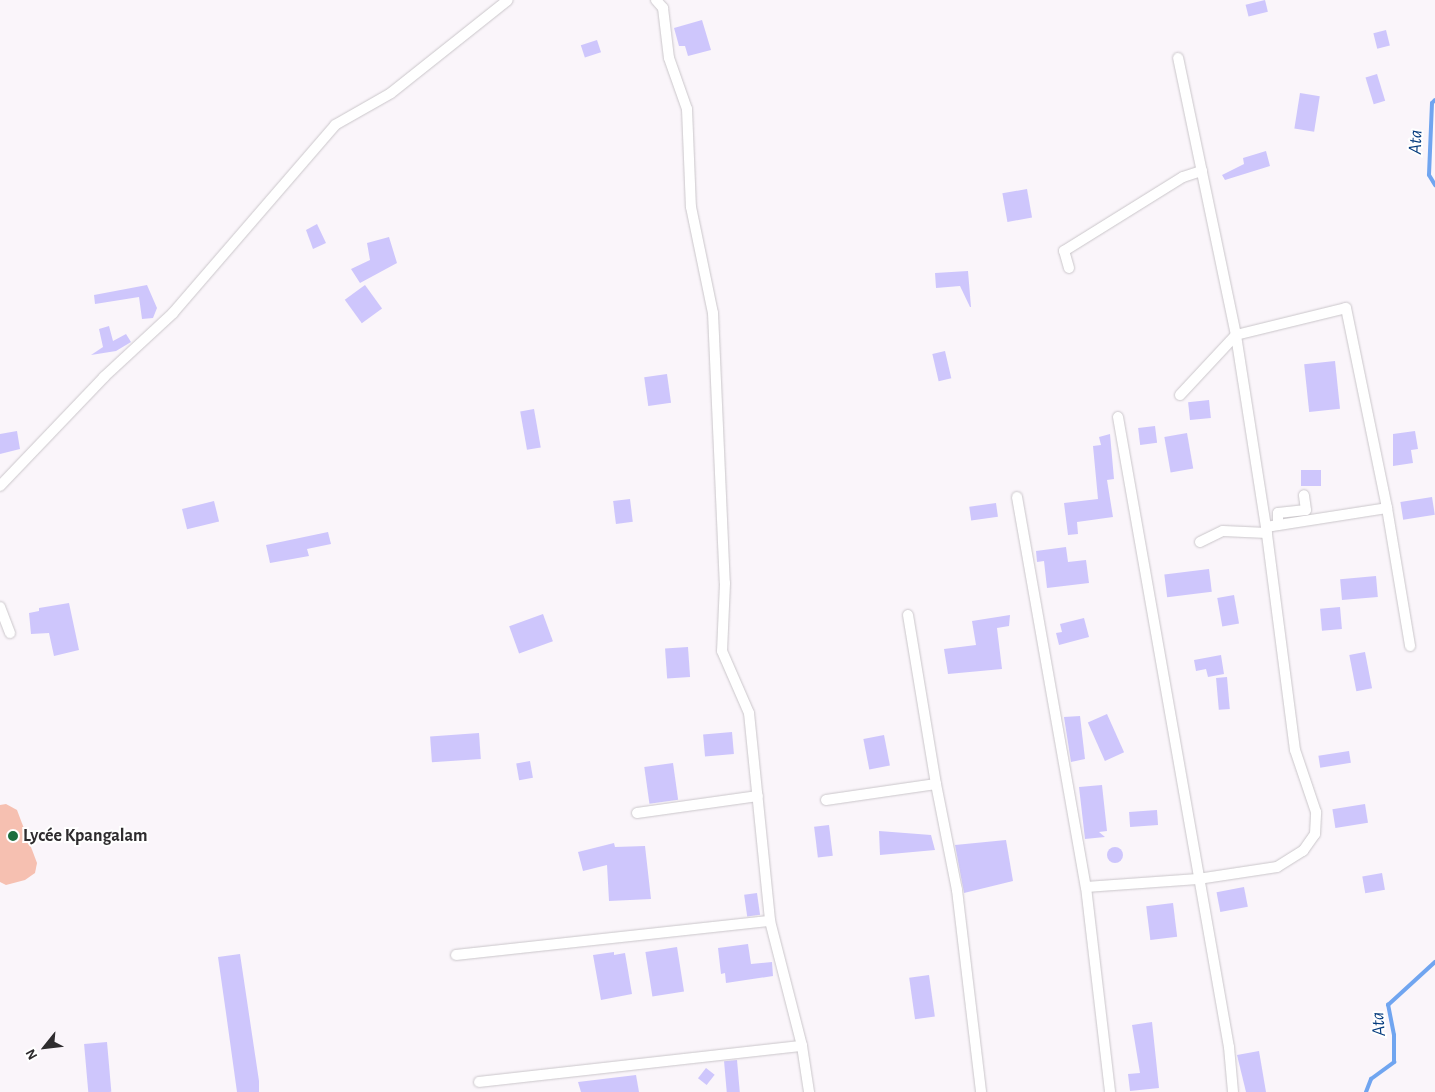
<!DOCTYPE html>
<html>
<head>
<meta charset="utf-8">
<style>
	body { margin:0 }
	#map { position:relative; width:1435px; height:1092px; overflow:hidden; background:#faf5fa; font-family:"Alegreya Sans",sans-serif }
	div>[style] { position:absolute }
	.green>* { inset:0; background:#f6c0b1 }
	.stream>* { height:4px; margin:-2px; padding:0 2px; transform-origin:2px; border-radius:2px; background:#70a5f0 }
	.building>* { inset:0; background:#cec6fc; transform-origin:0 0 }
	.round { border-radius:50% }
	.roads { filter:drop-shadow(0 0 1px #cac6ca) drop-shadow(0 0 1px #cac6ca) }
	.street>* { height:10px; margin:-5px; padding:0 5px; transform-origin:5px; border-radius:5px; background:#fff }
	.dots>* { width:14px; height:14px; translate:-50% -50%; box-sizing:border-box; border:2px solid #fff; border-radius:50% }
	span { translate:-50% -50%; white-space:nowrap; text-align:center; line-height:1.15; -webkit-text-stroke:4px #fff; paint-order:stroke }
	.poi-label { font-size:18px; color:#2e2c2e; font-weight:700 }
	.left { translate:0 -50%; text-align:left }
	.water-label { font-size:19px; color:#063c7e; font-style:italic }
	.north { position:absolute; left:20px; top:1022px; width:50px; height:50px; -webkit-text-stroke:4px #fff; paint-order:stroke; rotate:241deg; font-size:14px; font-weight:700; line-height:20px; text-align:center; color:#2e2c2e }
	.north::after { content:''; display:block; margin:auto; width:18px; height:22px; background:#2e2c2e; clip-path:polygon(50% 0,100% 100%,50% 72%,0 100%) }
</style>
</head>
<body>
<div id="map">
	<div class="green">
		<div style="clip-path:polygon(6px 804px,17px 810px,37px 863px,35px 873px,25px 880px,6px 885px,0 882px,0 805px)"></div>
	</div>
	<div class="stream">
		<div style="left:1435px;top:100px;width:4px;rotate:135deg"></div>
		<div style="left:1432px;top:103px;width:72px;rotate:92.4deg"></div>
		<div style="left:1429px;top:175px;width:12px;rotate:59deg"></div>
		<div style="left:1366px;top:1092px;width:14px;rotate:-69deg"></div>
		<div style="left:1371px;top:1079px;width:29px;rotate:-36deg"></div>
		<div style="left:1394px;top:1062px;width:27px;rotate:-90deg"></div>
		<div style="left:1394px;top:1035px;width:31px;rotate:-101deg"></div>
		<div style="left:1388px;top:1005px;width:64px;rotate:-42.5deg"></div>
	</div>
	<div class="building">
		<div style="left:1265px;top:0;width:12px;height:20px;rotate:76deg"></div>
		<div style="clip-path:polygon(702px 20px,711px 50px,688px 56px,685px 46px,679px 46px,674px 28px)"></div>
		<div style="left:1386px;top:30px;width:16px;height:13px;rotate:76deg"></div>
		<div style="left:597px;top:40px;width:13px;height:17px;rotate:72deg"></div>
		<div style="left:1377px;top:74px;width:28px;height:12px;rotate:73deg"></div>
		<div style="left:1300px;top:93px;width:20px;height:36px;rotate:9deg"></div>
		<div style="clip-path:polygon(1266px 151px,1270px 166px,1225px 180px,1222px 175px,1244px 164px,1243px 158px)"></div>
		<div style="left:1027px;top:189px;width:29px;height:25px;rotate:80deg"></div>
		<div style="clip-path:polygon(317px 224px,326px 243px,313px 249px,306px 230px)"></div>
		<div style="clip-path:polygon(389px 237px,397px 263px,360px 283px,351px 269px,370px 260px,367px 243px)"></div>
		<div style="clip-path:polygon(968px 271px,971px 307px,970px 307px,960px 286px,936px 288px,935px 273px)"></div>
		<div style="clip-path:polygon(147px 285px,157px 308px,153px 318px,142px 319px,139px 297px,95px 304px,94px 295px)"></div>
		<div style="left:365px;top:285px;width:29px;height:25px;rotate:54deg"></div>
		<div style="clip-path:polygon(109px 326px,113px 341px,126px 334px,131px 342px,116px 351px,91px 355px,103px 347px,99px 329px)"></div>
		<div style="left:945px;top:351px;width:28px;height:13px;rotate:77deg"></div>
		<div style="left:1335px;top:361px;width:48px;height:31px;rotate:84deg"></div>
		<div style="left:667px;top:374px;width:29px;height:23px;rotate:82deg"></div>
		<div style="left:1209px;top:400px;width:18px;height:21px;rotate:84deg"></div>
		<div style="left:534px;top:409px;width:39px;height:14px;rotate:80deg"></div>
		<div style="left:1155px;top:426px;width:17px;height:17px;rotate:83deg"></div>
		<div style="clip-path:polygon(17px 431px,20px 449px,0 454px,0 434px)"></div>
		<div style="clip-path:polygon(1415px 431px,1418px 449px,1411px 450px,1413px 463px,1393px 466px,1393px 434px)"></div>
		<div style="left:1187px;top:433px;width:36px;height:23px;rotate:80deg"></div>
		<div style="clip-path:polygon(1110px 434px,1114px 479px,1107px 480px,1113px 517px,1077px 522px,1078px 534px,1068px 535px,1064px 503px,1098px 499px,1093px 446px,1101px 445px,1099px 437px)"></div>
		<div style="left:1301px;top:470px;width:20px;height:16px"></div>
		<div style="left:1432px;top:497px;width:18px;height:32px;rotate:81deg"></div>
		<div style="left:630px;top:499px;width:23px;height:17px;rotate:83deg"></div>
		<div style="left:214px;top:501px;width:21px;height:33px;rotate:76deg"></div>
		<div style="left:996px;top:503px;width:14px;height:27px;rotate:82deg"></div>
		<div style="clip-path:polygon(328px 532px,331px 544px,307px 549px,309px 556px,270px 563px,266px 545px)"></div>
		<div style="clip-path:polygon(1066px 547px,1068px 562px,1086px 560px,1089px 583px,1047px 588px,1044px 561px,1037px 562px,1036px 551px)"></div>
		<div style="left:1209px;top:569px;width:23px;height:45px;rotate:83deg"></div>
		<div style="left:1376px;top:576px;width:21px;height:36px;rotate:85deg"></div>
		<div style="left:1234px;top:595px;width:29px;height:17px;rotate:80deg"></div>
		<div style="clip-path:polygon(69px 603px,79px 650px,54px 656px,49px 633px,31px 634px,29px 613px,39px 611px,39px 608px)"></div>
		<div style="left:1340px;top:607px;width:22px;height:20px;rotate:85deg"></div>
		<div style="left:543px;top:614px;width:29px;height:36px;rotate:70deg"></div>
		<div style="clip-path:polygon(1010px 615px,1009px 626px,997px 628px,1002px 669px,948px 674px,944px 649px,976px 645px,972px 621px)"></div>
		<div style="clip-path:polygon(1084px 618px,1089px 637px,1059px 645px,1056px 633px,1062px 632px,1060px 624px)"></div>
		<div style="left:688px;top:647px;width:30px;height:23px;rotate:86deg"></div>
		<div style="left:1365px;top:652px;width:37px;height:16px;rotate:79deg"></div>
		<div style="clip-path:polygon(1221px 655px,1224px 674px,1208px 677px,1206px 669px,1196px 671px,1194px 660px)"></div>
		<div style="left:1227px;top:677px;width:32px;height:11px;rotate:85deg"></div>
		<div style="left:1107px;top:714px;width:42px;height:21px;rotate:66deg"></div>
		<div style="clip-path:polygon(1080px 716px,1085px 759px,1071px 762px,1064px 717px)"></div>
		<div style="left:732px;top:732px;width:22px;height:29px;rotate:85deg"></div>
		<div style="left:479px;top:733px;width:26px;height:49px;rotate:86deg"></div>
		<div style="left:884px;top:735px;width:31px;height:21px;rotate:79deg"></div>
		<div style="left:1349px;top:751px;width:12px;height:31px;rotate:81deg"></div>
		<div style="left:530px;top:761px;width:17px;height:14px;rotate:80deg"></div>
		<div style="left:673px;top:763px;width:37px;height:29px;rotate:82deg"></div>
		<div style="clip-path:polygon(1102px 785px,1107px 831px,1099px 832px,1105px 837px,1085px 839px,1079px 787px)"></div>
		<div style="left:1365px;top:804px;width:19px;height:33px;rotate:81deg"></div>
		<div style="left:1157px;top:810px;width:15px;height:28px;rotate:86deg"></div>
		<div style="left:829px;top:825px;width:31px;height:15px;rotate:83deg"></div>
		<div style="clip-path:polygon(879px 831px,931px 835px,935px 850px,880px 855px)"></div>
		<div style="clip-path:polygon(1006px 840px,1013px 881px,964px 893px,955px 845px)"></div>
		<div style="clip-path:polygon(614px 843px,615px 847px,645px 846px,651px 899px,609px 901px,607px 865px,583px 871px,578px 852px)"></div>
		<div class="round" style="left:1107px;top:847px;width:16px;height:16px"></div>
		<div style="left:1382px;top:873px;width:17px;height:20px;rotate:80deg"></div>
		<div style="left:1244px;top:887px;width:20px;height:28px;rotate:79deg"></div>
		<div style="left:757px;top:893px;width:22px;height:13px;rotate:82deg"></div>
		<div style="left:1173px;top:903px;width:34px;height:27px;rotate:83deg"></div>
		<div style="clip-path:polygon(748px 944px,751px 964px,772px 962px,773px 976px,726px 983px,725px 973px,721px 974px,718px 948px)"></div>
		<div style="left:677px;top:947px;width:45px;height:32px;rotate:81deg"></div>
		<div style="clip-path:polygon(614px 952px,614px 955px,625px 953px,632px 994px,601px 1000px,593px 955px)"></div>
		<div style="clip-path:polygon(240px 954px,259px 1081px,259px 1092px,237px 1092px,226px 1013px,218px 957px)"></div>
		<div style="left:929px;top:975px;width:42px;height:20px;rotate:82deg"></div>
		<div style="clip-path:polygon(1152px 1022px,1159px 1088px,1130px 1091px,1128px 1074px,1140px 1073px,1132px 1025px)"></div>
		<div style="left:107px;top:1042px;width:50px;height:23px;rotate:85deg"></div>
		<div style="clip-path:polygon(1259px 1051px,1266px 1092px,1246px 1092px,1237px 1055px)"></div>
		<div style="left:737px;top:1060px;width:32px;height:13px;rotate:85deg"></div>
		<div style="left:706px;top:1068px;width:11px;height:13px;rotate:38deg"></div>
		<div style="clip-path:polygon(636px 1075px,639px 1092px,581px 1092px,578px 1082px)"></div>
	</div>
	<div class="roads">
		<div class="street">
			<div style="left:656px;top:0;width:11px;rotate:49deg"></div>
			<div style="left:663px;top:8px;width:50px;rotate:83.2deg"></div>
			<div style="left:669px;top:58px;width:54px;rotate:70.6deg"></div>
			<div style="left:687px;top:109px;width:98px;rotate:87.7deg"></div>
			<div style="left:691px;top:207px;width:108px;rotate:78.3deg"></div>
			<div style="left:713px;top:313px;width:270px;rotate:87.5deg"></div>
			<div style="left:725px;top:583px;width:68px;rotate:92.5deg"></div>
			<div style="left:722px;top:651px;width:68px;rotate:66.5deg"></div>
			<div style="left:749px;top:713px;width:209px;rotate:84.2deg"></div>
			<div style="left:770px;top:921px;width:129px;rotate:75.6deg"></div>
			<div style="left:802px;top:1046px;width:47px;rotate:81.3deg"></div>
			<div style="left:1069px;top:268px;width:18px;rotate:-106deg"></div>
			<div style="left:1064px;top:251px;width:140px;rotate:-31.9deg"></div>
			<div style="left:1183px;top:177px;width:20px;rotate:-18deg"></div>
			<div style="left:1180px;top:395px;width:82px;rotate:-47deg"></div>
			<div style="left:1236px;top:335px;width:113px;rotate:-13.8deg"></div>
			<div style="left:1346px;top:308px;width:204px;rotate:78.4deg"></div>
			<div style="left:1387px;top:508px;width:140px;rotate:80.5deg"></div>
			<div style="left:1118px;top:417px;width:640px;rotate:80.01deg"></div>
			<div style="left:1229px;top:1047px;width:45px;rotate:84.9deg"></div>
			<div style="left:0;top:486px;width:151px;rotate:-46.3deg"></div>
			<div style="left:104px;top:377px;width:94px;rotate:-42.8deg"></div>
			<div style="left:173px;top:313px;width:248px;rotate:-49.2deg"></div>
			<div style="left:335px;top:125px;width:64px;rotate:-29.7deg"></div>
			<div style="left:391px;top:93px;width:149px;rotate:-38.5deg"></div>
			<div style="left:1017px;top:497px;width:396px;rotate:80deg"></div>
			<div style="left:1086px;top:887px;width:206px;rotate:83.3deg"></div>
			<div style="left:1278px;top:525px;width:12px;rotate:-90deg"></div>
			<div style="left:1278px;top:513px;width:28px;rotate:-6deg"></div>
			<div style="left:1306px;top:510px;width:15px;rotate:-98deg"></div>
			<div style="left:1266px;top:527px;width:122px;rotate:-8.9deg"></div>
			<div style="left:1200px;top:542px;width:25px;rotate:-26deg"></div>
			<div style="left:1223px;top:531px;width:44px;rotate:2.6deg"></div>
			<div style="left:0;top:607px;width:28px;rotate:69deg"></div>
			<div style="left:908px;top:615px;width:171px;rotate:80.6deg"></div>
			<div style="left:936px;top:784px;width:108px;rotate:78.8deg"></div>
			<div style="left:957px;top:890px;width:203px;rotate:83.2deg"></div>
			<div style="left:826px;top:800px;width:111px;rotate:-8.3deg"></div>
			<div style="left:637px;top:813px;width:122px;rotate:-8deg"></div>
			<div style="left:1086px;top:887px;width:112px;rotate:-4.1deg"></div>
			<div style="left:1198px;top:879px;width:80px;rotate:-8.6deg"></div>
			<div style="left:1277px;top:867px;width:31px;rotate:-32deg"></div>
			<div style="left:1303px;top:851px;width:21px;rotate:-55deg"></div>
			<div style="left:1315px;top:834px;width:22px;rotate:-87deg"></div>
			<div style="left:1316px;top:812px;width:65px;rotate:-108.7deg"></div>
			<div style="left:1295px;top:750px;width:225px;rotate:-97.4deg"></div>
			<div style="left:1266px;top:527px;width:194px;rotate:-98.9deg"></div>
			<div style="left:1236px;top:335px;width:283px;rotate:-101.8deg"></div>
			<div style="left:456px;top:955px;width:316px;rotate:-6.2deg"></div>
			<div style="left:479px;top:1082px;width:325px;rotate:-6.4deg"></div>
		</div>
	</div>
	<div class="dots">
		<div style="left:13px;top:836px;background:#1c6d3d"></div>
	</div>
	<div class="poi-label">
		<span class="left" style="left:23px;top:836px">Lycée Kpangalam</span>
	</div>
	<div class="water-label">
		<span style="left:1416px;top:142px;rotate:-88deg">Ata</span>
		<span style="left:1379px;top:1024px;rotate:-95deg">Ata</span>
	</div>
	<div class="north">N</div>
</div>
</body>
</html>
